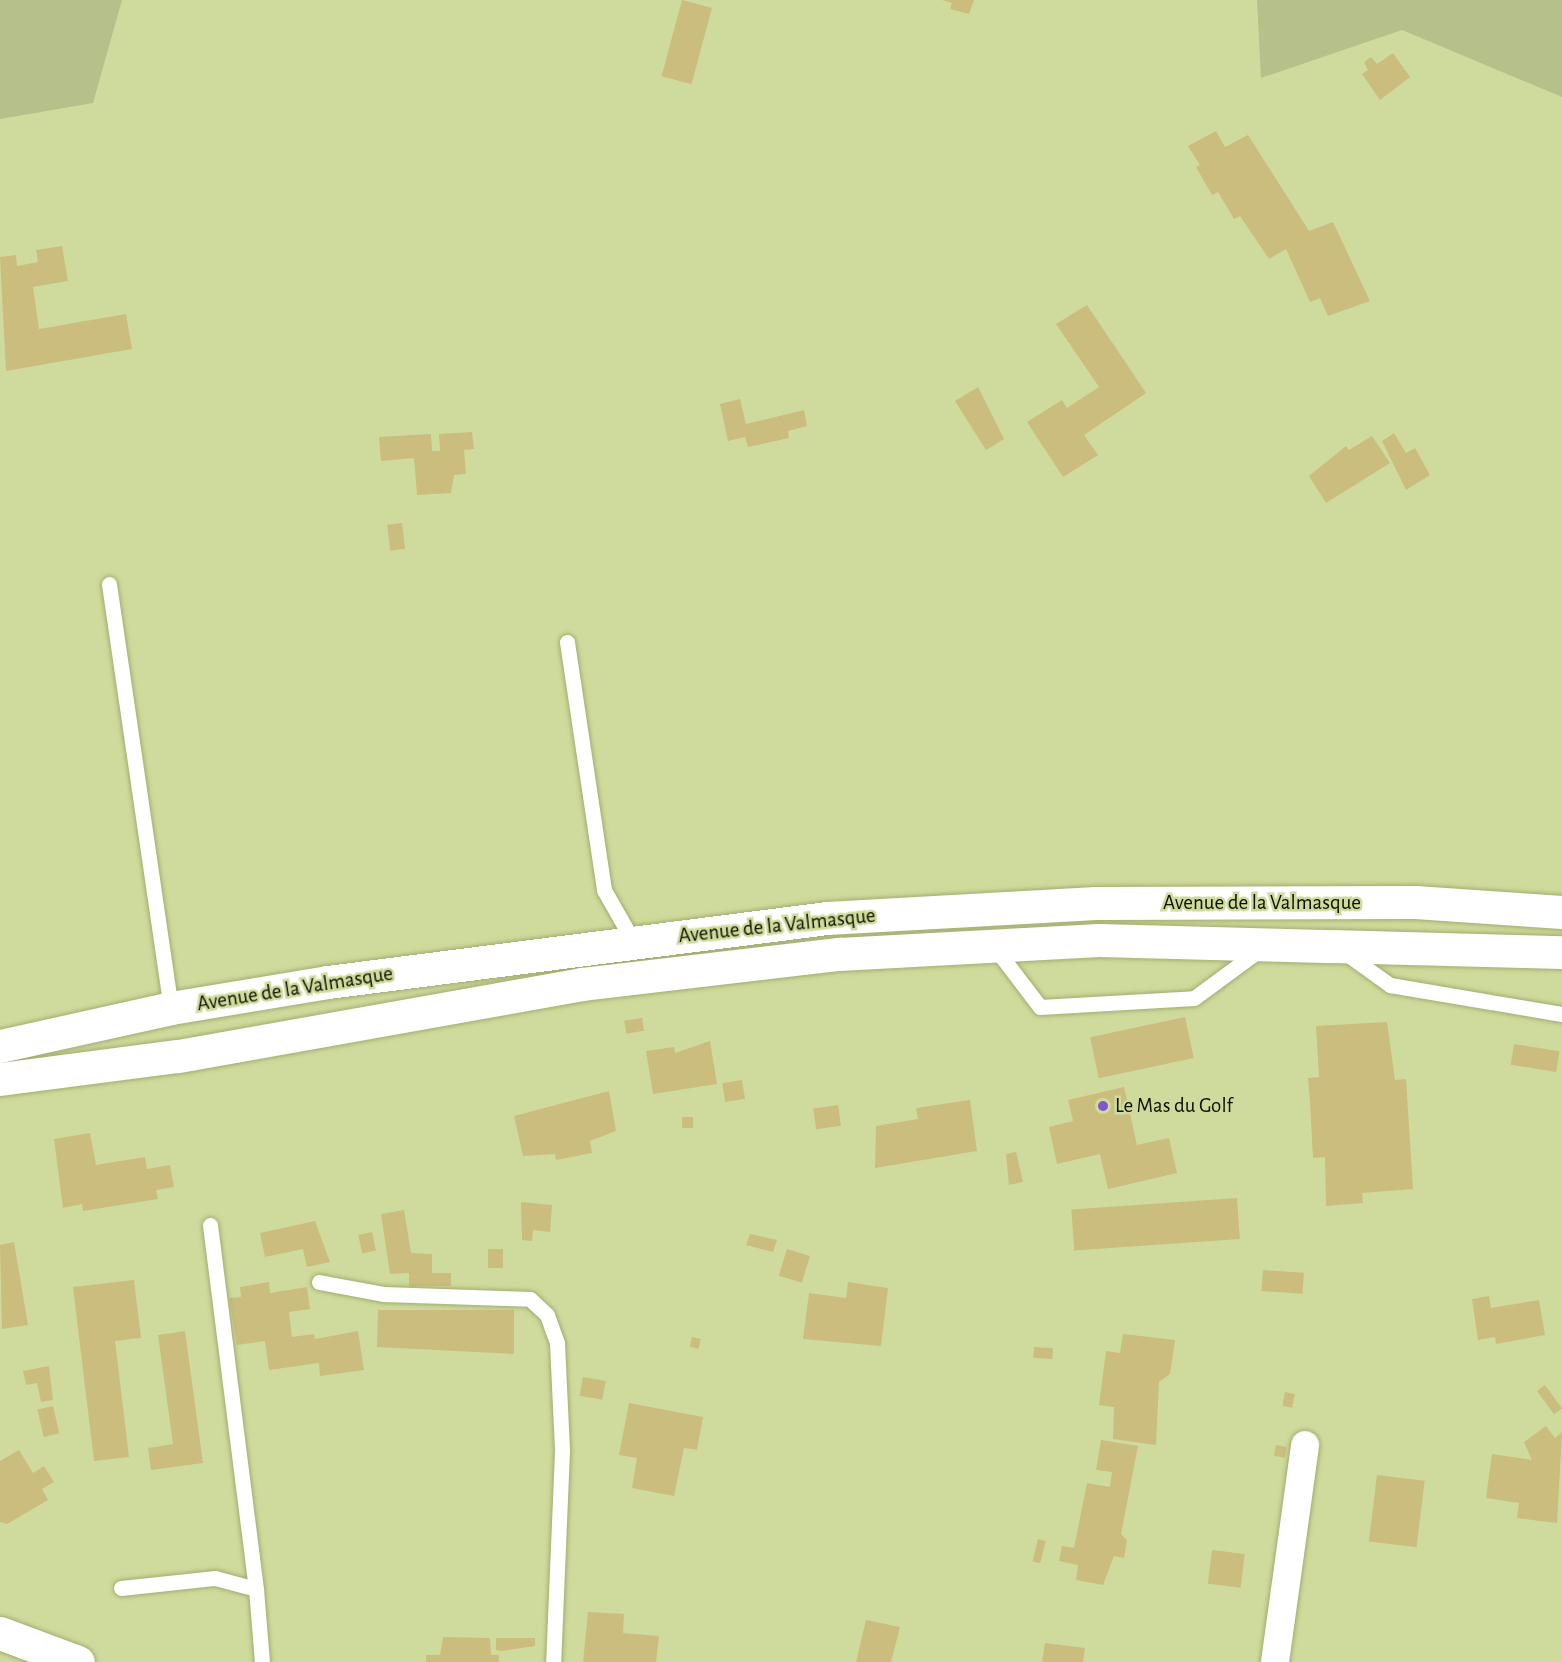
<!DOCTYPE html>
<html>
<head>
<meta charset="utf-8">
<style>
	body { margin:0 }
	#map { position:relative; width:1562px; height:1662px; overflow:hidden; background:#cfdb9c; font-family:"Alegreya Sans",sans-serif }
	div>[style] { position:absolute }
	.green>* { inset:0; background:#b6c08b }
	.building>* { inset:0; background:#cbbd7e; transform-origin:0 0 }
	.roads { filter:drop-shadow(0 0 2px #a2ad70) drop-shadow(0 0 2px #a2ad70) }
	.service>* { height:15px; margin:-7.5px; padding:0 7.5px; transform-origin:7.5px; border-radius:7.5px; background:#fff }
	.minor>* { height:28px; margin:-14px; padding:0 14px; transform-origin:14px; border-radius:14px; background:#fff }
	.tertiary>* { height:33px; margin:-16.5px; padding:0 16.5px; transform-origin:16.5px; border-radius:16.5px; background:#fff }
	.primary>* { height:33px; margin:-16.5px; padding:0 16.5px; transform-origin:16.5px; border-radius:16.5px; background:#fff }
	.dots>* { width:16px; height:16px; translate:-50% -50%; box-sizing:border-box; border:3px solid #cfdb9c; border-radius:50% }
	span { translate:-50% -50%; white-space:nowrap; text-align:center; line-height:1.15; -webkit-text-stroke:5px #cfdb9c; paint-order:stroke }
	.street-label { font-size:21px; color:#0d1000 }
	.poi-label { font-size:21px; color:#0d1000 }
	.left { translate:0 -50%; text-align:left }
</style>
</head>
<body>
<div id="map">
	<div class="green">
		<div style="clip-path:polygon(0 0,122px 0,93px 103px,0 119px)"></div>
		<div style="clip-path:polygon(1257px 0,1562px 0,1562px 97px,1402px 30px,1261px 78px)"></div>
	</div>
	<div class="building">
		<div style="left:682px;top:0;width:31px;height:79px;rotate:15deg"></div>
		<div style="clip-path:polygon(942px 0,974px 0,969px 14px,950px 9px,952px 3px)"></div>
		<div style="clip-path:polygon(1393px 53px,1410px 77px,1380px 100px,1362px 74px,1368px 70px,1364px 62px,1371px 57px,1377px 64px)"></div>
		<div style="clip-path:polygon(1216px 131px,1225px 147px,1248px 135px,1309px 231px,1333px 222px,1370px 301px,1328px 316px,1320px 298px,1310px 302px,1286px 249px,1269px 259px,1240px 216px,1234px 219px,1218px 192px,1212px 195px,1196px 167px,1200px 165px,1188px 146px)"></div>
		<div style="clip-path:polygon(62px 246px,68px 281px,33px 287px,39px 329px,126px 314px,132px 349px,6px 371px,0 257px,16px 255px,17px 266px,38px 262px,36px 250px)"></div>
		<div style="clip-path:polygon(1087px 305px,1146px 393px,1084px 435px,1098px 455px,1063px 477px,1027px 422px,1062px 400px,1067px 408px,1099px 387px,1056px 324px)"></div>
		<div style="clip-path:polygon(978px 387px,1004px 439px,986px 450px,955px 401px)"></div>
		<div style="clip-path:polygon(740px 399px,746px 424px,804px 410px,807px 426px,788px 431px,789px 438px,748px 447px,745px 437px,728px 441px,720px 404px)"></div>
		<div style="clip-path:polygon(472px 432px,474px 449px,464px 450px,466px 474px,454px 475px,451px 493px,417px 495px,414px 458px,381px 461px,379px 437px,431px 434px,432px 451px,440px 451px,439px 434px)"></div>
		<div style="clip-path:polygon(1394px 433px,1406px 453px,1415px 448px,1430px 475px,1406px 490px,1382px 441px)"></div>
		<div style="clip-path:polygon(1372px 436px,1390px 463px,1326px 503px,1309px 476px,1346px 446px,1349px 450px)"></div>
		<div style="left:402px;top:523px;width:26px;height:15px;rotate:83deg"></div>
		<div style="left:1185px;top:1017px;width:42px;height:97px;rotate:78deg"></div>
		<div style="left:642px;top:1018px;width:13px;height:18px;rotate:81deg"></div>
		<div style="clip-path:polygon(1387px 1022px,1395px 1080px,1406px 1079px,1413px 1189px,1362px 1193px,1363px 1203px,1326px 1206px,1325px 1157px,1313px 1158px,1310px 1102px,1308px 1078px,1319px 1077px,1316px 1026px)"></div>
		<div style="clip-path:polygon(710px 1041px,717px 1084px,653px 1094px,646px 1051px,674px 1047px,675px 1053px)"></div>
		<div style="left:1514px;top:1044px;width:46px;height:21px;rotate:9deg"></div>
		<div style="left:742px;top:1080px;width:19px;height:20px;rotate:81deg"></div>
		<div style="clip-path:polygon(1124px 1087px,1137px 1145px,1169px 1138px,1177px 1173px,1108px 1189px,1100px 1154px,1057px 1164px,1049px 1127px,1073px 1121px,1068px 1100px)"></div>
		<div style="clip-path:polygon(609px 1091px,616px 1131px,590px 1141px,592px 1153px,556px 1160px,555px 1154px,523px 1156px,514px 1116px)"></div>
		<div style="clip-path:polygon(970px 1100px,977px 1151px,875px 1168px,876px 1126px,918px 1119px,916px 1108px)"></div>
		<div style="left:838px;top:1105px;width:21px;height:25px;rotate:82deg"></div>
		<div style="left:682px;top:1117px;width:11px;height:11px"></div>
		<div style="clip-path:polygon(90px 1133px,96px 1165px,145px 1157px,147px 1169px,170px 1165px,174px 1187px,156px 1190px,158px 1199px,83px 1211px,82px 1204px,63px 1208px,54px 1139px)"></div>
		<div style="clip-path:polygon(1016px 1152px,1023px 1182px,1009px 1185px,1006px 1154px)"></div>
		<div style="left:1237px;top:1198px;width:41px;height:166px;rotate:86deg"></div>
		<div style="clip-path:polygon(521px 1202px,552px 1205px,550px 1232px,533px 1230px,532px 1241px,522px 1240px)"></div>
		<div style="clip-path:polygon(404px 1210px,411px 1253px,432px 1254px,432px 1273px,451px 1273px,451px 1286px,409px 1286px,409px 1273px,390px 1274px,381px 1214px)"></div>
		<div style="clip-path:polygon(315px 1221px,330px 1262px,307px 1267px,303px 1249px,265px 1257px,260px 1233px)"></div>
		<div style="left:372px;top:1232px;width:19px;height:14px;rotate:78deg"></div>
		<div style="clip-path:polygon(750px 1234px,777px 1240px,773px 1252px,746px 1245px)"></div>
		<div style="clip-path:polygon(14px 1242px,28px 1325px,2px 1329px,0 1245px)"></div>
		<div style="left:503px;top:1249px;width:19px;height:15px;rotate:90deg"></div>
		<div style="left:787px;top:1249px;width:24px;height:28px;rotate:17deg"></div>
		<div style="left:1263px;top:1270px;width:41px;height:21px;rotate:4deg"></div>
		<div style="clip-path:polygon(134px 1280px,141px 1338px,115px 1341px,129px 1457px,94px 1461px,73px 1287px)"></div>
		<div style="clip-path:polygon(269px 1282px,270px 1293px,307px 1287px,310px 1309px,289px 1312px,292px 1337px,314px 1334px,315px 1339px,358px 1331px,364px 1370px,320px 1376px,319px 1363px,269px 1370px,265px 1341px,237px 1345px,229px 1298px,241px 1297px,240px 1287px)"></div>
		<div style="clip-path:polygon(848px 1282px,888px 1288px,881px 1346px,803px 1339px,809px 1293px,846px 1298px)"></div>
		<div style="clip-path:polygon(1489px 1296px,1491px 1308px,1539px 1300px,1545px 1335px,1496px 1344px,1495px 1337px,1478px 1340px,1472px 1299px)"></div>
		<div style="clip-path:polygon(378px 1310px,514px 1310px,514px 1354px,377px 1347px)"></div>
		<div style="clip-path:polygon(185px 1331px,203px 1463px,151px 1470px,148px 1448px,173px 1444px,158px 1335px)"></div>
		<div style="clip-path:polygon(1123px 1334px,1175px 1340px,1170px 1374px,1159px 1382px,1156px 1445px,1113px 1439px,1114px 1407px,1099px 1405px,1106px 1351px,1120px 1353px)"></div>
		<div style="left:692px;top:1337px;width:9px;height:10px;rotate:13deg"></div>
		<div style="left:1034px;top:1347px;width:19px;height:11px;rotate:3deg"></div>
		<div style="clip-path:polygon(49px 1366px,53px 1400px,41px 1402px,37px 1383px,26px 1385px,23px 1371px)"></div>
		<div style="left:583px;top:1377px;width:23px;height:19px;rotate:10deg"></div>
		<div style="left:1545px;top:1385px;width:29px;height:10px;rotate:54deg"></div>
		<div style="left:1285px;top:1392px;width:10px;height:14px;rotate:11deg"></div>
		<div style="clip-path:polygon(629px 1403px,703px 1417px,697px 1450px,684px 1448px,674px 1496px,632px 1488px,637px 1458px,619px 1455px)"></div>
		<div style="left:53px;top:1406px;width:28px;height:16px;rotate:77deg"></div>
		<div style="clip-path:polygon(1546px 1426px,1555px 1438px,1562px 1432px,1557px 1523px,1517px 1518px,1519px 1503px,1486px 1498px,1492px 1454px,1532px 1460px,1524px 1442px)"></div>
		<div style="clip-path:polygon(1101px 1440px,1138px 1446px,1121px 1534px,1127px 1540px,1124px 1558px,1114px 1556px,1103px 1585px,1076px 1580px,1078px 1565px,1059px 1561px,1062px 1546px,1074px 1548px,1087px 1483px,1110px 1487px,1112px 1472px,1096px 1470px)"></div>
		<div style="left:1276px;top:1445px;width:11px;height:11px;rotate:10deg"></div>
		<div style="clip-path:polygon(19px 1450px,33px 1473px,44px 1466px,54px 1482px,42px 1489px,48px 1500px,7px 1524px,0 1522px,0 1461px)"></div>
		<div style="left:1377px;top:1475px;width:48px;height:67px;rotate:7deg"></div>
		<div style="left:1038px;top:1539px;width:8px;height:23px;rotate:14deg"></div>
		<div style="left:1212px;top:1550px;width:33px;height:34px;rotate:7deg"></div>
		<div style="clip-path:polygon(588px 1612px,624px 1614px,623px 1633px,659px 1636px,656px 1662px,583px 1662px)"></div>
		<div style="clip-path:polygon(866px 1620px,900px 1627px,891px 1662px,856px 1662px)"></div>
		<div style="clip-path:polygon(443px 1637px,490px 1638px,491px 1655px,499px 1655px,499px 1662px,426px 1662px,426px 1655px,440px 1655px)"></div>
		<div style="clip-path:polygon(496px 1638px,535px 1638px,535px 1646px,502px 1651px,496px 1650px)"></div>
		<div style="clip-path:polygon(1045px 1643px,1085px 1648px,1083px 1662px,1042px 1662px)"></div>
	</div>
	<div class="roads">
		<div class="service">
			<div style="left:109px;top:584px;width:429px;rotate:81.7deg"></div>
			<div style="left:567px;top:642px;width:251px;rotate:81.5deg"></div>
			<div style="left:604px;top:890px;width:59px;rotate:60.4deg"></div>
			<div style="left:992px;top:944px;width:79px;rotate:52.7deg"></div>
			<div style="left:1040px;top:1007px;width:154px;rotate:-3.3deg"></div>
			<div style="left:1194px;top:998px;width:84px;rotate:-36.3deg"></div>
			<div style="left:1344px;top:952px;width:57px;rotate:35.7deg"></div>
			<div style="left:1390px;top:985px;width:174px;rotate:9.6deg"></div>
			<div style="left:210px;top:1225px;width:367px;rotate:82.8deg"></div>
			<div style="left:319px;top:1282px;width:65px;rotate:10.6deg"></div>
			<div style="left:383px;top:1294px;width:147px;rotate:1.9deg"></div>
			<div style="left:530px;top:1299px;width:23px;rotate:43deg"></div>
			<div style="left:547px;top:1315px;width:30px;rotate:70deg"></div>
			<div style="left:557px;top:1343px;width:108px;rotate:87.3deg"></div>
			<div style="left:562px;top:1451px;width:211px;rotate:92.4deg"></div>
			<div style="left:121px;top:1588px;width:95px;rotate:-6.1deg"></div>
			<div style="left:215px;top:1578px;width:42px;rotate:15deg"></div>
			<div style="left:256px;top:1589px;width:73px;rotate:85.3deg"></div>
		</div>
		<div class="minor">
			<div style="left:1275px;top:1662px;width:219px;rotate:-82.1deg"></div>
		</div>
		<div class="tertiary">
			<div style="left:0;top:1633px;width:83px;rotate:20.4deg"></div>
		</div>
		<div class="primary">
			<div style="left:0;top:1046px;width:175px;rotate:-12.5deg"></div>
			<div style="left:171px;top:1008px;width:159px;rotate:-9.4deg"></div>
			<div style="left:328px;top:982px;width:503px;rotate:-7.31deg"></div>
			<div style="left:827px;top:918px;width:269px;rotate:-3.2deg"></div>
			<div style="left:1096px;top:903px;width:319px;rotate:-0.2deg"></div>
			<div style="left:1415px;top:902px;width:147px;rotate:3.9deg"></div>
			<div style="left:0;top:1079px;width:179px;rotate:-7.4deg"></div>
			<div style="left:178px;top:1056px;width:410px;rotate:-10.1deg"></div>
			<div style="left:582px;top:984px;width:259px;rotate:-6.7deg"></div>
			<div style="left:839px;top:954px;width:260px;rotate:-3.1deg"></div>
			<div style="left:1099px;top:940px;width:463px;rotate:1.5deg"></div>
		</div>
	</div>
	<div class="dots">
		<div style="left:1103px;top:1106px;background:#8256cf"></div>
	</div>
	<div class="street-label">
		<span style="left:1262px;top:903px">Avenue de la Valmasque</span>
		<span style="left:777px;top:926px;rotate:-6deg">Avenue de la Valmasque</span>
		<span style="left:295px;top:989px;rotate:-9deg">Avenue de la Valmasque</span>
	</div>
	<div class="poi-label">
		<span class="left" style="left:1115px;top:1106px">Le Mas du Golf</span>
	</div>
</div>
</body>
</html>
